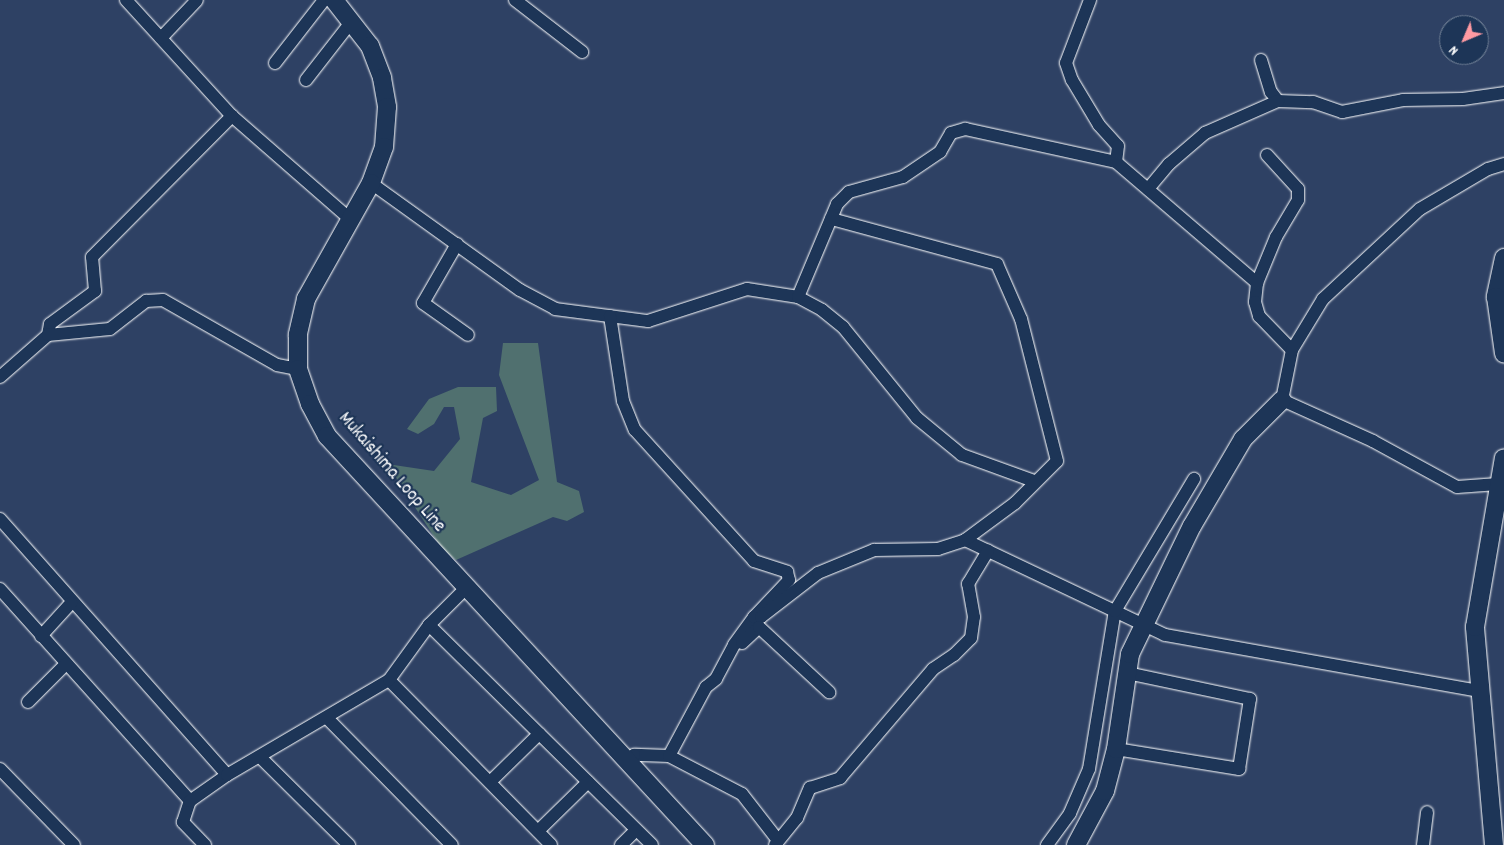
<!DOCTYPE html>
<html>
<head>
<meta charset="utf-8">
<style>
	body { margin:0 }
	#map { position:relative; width:1504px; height:845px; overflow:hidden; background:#2e4164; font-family:Dekko,sans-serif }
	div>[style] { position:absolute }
	.green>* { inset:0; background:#50706f }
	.roads { filter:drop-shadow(0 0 1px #fff) drop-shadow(0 0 1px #fff) }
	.street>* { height:12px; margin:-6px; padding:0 6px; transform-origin:6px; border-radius:6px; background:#1d3557 }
	.secondary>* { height:18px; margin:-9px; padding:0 9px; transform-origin:9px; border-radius:9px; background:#1d3557 }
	span { translate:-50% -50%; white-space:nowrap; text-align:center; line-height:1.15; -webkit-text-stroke:4.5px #1d3557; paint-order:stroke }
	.street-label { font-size:19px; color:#fff }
	.north { position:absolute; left:1439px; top:15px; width:50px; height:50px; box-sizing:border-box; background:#1d3557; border:1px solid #77869a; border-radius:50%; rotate:225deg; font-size:14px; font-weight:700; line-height:20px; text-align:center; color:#fff }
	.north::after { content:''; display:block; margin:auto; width:18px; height:22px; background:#ff9aa2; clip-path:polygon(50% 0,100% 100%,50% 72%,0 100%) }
</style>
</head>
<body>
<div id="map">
	<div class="green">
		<div style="clip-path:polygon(503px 343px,538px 343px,557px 482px,579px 491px,584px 512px,567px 521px,553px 517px,456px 560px,442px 549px,387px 464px,434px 471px,460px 439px,454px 407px,444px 407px,434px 424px,418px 434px,407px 429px,429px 399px,458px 387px,496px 387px,497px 411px,483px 418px,471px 482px,511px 495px,539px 480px,499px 375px)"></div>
	</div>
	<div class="roads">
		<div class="street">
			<div style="left:126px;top:0;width:157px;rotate:47.6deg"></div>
			<div style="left:232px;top:116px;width:157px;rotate:41.1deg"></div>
			<div style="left:515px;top:0;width:85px;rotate:37.8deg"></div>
			<div style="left:1090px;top:0;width:67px;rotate:110.9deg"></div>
			<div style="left:1066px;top:63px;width:18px;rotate:71deg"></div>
			<div style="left:1072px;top:80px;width:52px;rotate:59deg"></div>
			<div style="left:1099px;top:125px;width:28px;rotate:48deg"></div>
			<div style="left:1118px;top:146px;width:16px;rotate:97deg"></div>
			<div style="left:161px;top:38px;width:52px;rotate:-46.5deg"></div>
			<div style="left:1261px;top:60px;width:34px;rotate:73deg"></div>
			<div style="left:1271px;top:92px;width:11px;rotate:52deg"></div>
			<div style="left:1278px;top:101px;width:35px;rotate:2deg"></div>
			<div style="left:1313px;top:102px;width:31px;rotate:19deg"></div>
			<div style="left:1342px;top:112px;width:62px;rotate:-11.1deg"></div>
			<div style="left:1403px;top:100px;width:60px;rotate:-1deg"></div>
			<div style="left:1463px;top:99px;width:41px;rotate:-8.3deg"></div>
			<div style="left:275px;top:63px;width:80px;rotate:-52.1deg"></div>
			<div style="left:306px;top:80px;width:75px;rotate:-52.1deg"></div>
			<div style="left:1267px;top:155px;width:46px;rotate:47.6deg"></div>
			<div style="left:1298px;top:189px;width:11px;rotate:90deg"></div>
			<div style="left:1298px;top:200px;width:43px;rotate:120.7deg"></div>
			<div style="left:1276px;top:237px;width:50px;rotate:112.4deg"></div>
			<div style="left:1257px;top:283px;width:19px;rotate:96deg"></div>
			<div style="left:1255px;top:302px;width:15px;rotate:74deg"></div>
			<div style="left:1259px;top:316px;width:47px;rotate:45.9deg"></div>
			<div style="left:371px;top:183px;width:183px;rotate:35.7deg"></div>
			<div style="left:520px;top:290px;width:40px;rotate:28deg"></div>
			<div style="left:555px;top:309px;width:94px;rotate:7.4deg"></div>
			<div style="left:648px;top:321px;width:104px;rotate:-17.9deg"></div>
			<div style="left:747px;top:289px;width:52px;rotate:8.9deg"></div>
			<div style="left:798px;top:297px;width:27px;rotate:28deg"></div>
			<div style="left:822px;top:310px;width:27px;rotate:39deg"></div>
			<div style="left:843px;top:327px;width:117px;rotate:50.9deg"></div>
			<div style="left:917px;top:418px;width:58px;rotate:39.4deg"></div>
			<div style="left:962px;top:455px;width:77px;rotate:19.9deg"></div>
			<div style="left:1148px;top:189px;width:33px;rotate:-50deg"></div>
			<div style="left:1169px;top:164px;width:48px;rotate:-40.7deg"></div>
			<div style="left:1205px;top:133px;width:80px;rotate:-23.7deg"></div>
			<div style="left:457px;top:244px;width:68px;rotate:120deg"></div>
			<div style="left:423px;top:303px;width:55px;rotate:35.4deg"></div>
			<div style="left:798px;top:297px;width:101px;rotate:-67.2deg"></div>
			<div style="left:837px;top:204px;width:17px;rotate:-45deg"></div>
			<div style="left:849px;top:192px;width:56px;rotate:-15.5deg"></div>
			<div style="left:903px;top:177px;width:45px;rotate:-34deg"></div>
			<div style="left:940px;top:152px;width:22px;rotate:-60deg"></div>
			<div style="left:951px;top:133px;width:15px;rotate:-16deg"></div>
			<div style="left:965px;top:129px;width:155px;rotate:12.3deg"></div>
			<div style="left:1116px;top:162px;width:186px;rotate:40.6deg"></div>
			<div style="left:610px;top:316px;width:86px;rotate:81.3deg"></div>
			<div style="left:623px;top:401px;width:31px;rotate:68deg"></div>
			<div style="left:635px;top:430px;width:177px;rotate:47.7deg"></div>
			<div style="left:754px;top:561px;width:35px;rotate:18deg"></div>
			<div style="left:787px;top:572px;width:8px;rotate:76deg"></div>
			<div style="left:789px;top:580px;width:51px;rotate:133.4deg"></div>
			<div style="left:754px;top:617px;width:34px;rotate:126deg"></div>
			<div style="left:734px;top:645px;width:38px;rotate:118deg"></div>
			<div style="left:716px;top:679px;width:13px;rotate:141deg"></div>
			<div style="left:706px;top:687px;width:78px;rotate:118.2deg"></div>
			<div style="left:669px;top:756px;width:35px;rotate:-178deg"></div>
			<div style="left:634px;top:755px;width:9px;rotate:139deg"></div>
			<div style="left:48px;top:335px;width:11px;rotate:-80deg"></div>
			<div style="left:50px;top:324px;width:56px;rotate:-36.3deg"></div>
			<div style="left:95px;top:291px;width:34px;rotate:-95deg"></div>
			<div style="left:92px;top:257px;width:199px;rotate:-45.2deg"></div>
			<div style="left:0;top:377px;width:64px;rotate:-41.2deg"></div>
			<div style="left:48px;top:335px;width:62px;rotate:-5.5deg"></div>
			<div style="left:110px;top:329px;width:46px;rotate:-37.9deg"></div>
			<div style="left:146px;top:301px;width:17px;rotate:-3deg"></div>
			<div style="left:163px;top:300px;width:131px;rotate:29.7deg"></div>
			<div style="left:277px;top:365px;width:21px;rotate:11deg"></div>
			<div style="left:1498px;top:484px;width:41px;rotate:175.8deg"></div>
			<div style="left:1457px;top:487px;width:96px;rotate:-151.3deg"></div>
			<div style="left:1373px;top:441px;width:100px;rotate:-155.7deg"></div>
			<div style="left:1282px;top:400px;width:51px;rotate:-78.7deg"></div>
			<div style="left:1292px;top:350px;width:60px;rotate:-58.7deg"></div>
			<div style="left:1323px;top:299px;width:132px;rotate:-42.9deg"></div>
			<div style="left:1420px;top:209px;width:79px;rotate:-30.5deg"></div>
			<div style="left:1488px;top:169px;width:17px;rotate:-17deg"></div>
			<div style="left:0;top:519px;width:342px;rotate:48.4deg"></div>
			<div style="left:965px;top:540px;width:221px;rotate:25.4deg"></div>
			<div style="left:1165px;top:635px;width:318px;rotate:10.1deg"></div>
			<div style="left:0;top:589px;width:285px;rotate:48.1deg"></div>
			<div style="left:754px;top:617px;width:7px"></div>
			<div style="left:761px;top:617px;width:72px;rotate:-37.7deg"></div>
			<div style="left:818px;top:573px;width:61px;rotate:-22.3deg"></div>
			<div style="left:874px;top:550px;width:64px;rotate:-0.9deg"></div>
			<div style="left:938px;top:549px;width:28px;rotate:-18deg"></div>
			<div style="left:965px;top:540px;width:62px;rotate:-36.5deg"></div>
			<div style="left:1015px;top:503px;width:59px;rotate:-45deg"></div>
			<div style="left:1057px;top:461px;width:146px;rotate:-104.2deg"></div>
			<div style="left:1021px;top:319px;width:60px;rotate:-113.6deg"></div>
			<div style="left:997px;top:264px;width:172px;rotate:-164.8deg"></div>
			<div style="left:429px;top:625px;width:313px;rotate:44.6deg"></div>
			<div style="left:41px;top:636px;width:45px;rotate:-47.7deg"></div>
			<div style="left:742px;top:643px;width:23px;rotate:-43deg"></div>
			<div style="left:759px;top:627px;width:96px;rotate:42.9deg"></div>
			<div style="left:389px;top:680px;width:231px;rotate:45.5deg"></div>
			<div style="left:28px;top:702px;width:54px;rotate:-45deg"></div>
			<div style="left:327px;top:718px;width:178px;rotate:45.5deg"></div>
			<div style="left:1116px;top:749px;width:125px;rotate:9.2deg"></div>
			<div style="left:1239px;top:769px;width:71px;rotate:-81.1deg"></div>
			<div style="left:1250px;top:699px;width:125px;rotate:-168deg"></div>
			<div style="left:669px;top:756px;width:82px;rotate:27.5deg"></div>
			<div style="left:742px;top:794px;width:57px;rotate:52.1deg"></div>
			<div style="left:261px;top:758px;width:124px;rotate:44.7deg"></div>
			<div style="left:0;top:769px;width:106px;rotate:45.8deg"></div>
			<div style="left:490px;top:782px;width:69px;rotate:-44.4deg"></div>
			<div style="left:538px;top:831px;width:70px;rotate:-44.4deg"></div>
			<div style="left:205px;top:845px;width:32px;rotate:-134deg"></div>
			<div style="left:183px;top:822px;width:22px;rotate:-72deg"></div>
			<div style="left:190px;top:801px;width:45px;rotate:-35.1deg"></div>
			<div style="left:227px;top:775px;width:188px;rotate:-30.4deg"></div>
			<div style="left:389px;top:680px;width:68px;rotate:-54deg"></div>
			<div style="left:429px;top:625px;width:52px;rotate:-45deg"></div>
			<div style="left:621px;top:845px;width:21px;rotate:-45deg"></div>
			<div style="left:775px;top:845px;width:35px;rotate:-51deg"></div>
			<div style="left:797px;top:818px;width:33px;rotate:-67deg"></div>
			<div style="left:810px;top:788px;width:32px;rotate:-18deg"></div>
			<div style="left:840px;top:778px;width:143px;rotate:-49.5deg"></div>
			<div style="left:933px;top:669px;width:25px;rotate:-34deg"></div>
			<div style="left:954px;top:655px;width:24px;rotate:-45deg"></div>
			<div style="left:971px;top:638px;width:21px;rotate:-82deg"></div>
			<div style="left:974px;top:617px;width:34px;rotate:-100deg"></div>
			<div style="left:968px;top:584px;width:39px;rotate:-59deg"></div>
			<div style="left:1047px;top:845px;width:39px;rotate:-54deg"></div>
			<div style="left:1070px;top:813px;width:48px;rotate:-66.6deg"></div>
			<div style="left:1089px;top:769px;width:160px;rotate:-80.7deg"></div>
			<div style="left:1115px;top:611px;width:154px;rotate:-59.1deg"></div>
			<div style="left:1423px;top:845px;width:33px;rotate:-83deg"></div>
		</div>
		<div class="secondary">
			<div style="left:334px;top:0;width:58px;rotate:52deg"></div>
			<div style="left:370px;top:46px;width:34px;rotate:69deg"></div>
			<div style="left:382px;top:78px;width:29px;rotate:80deg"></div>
			<div style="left:387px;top:107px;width:40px;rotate:94.3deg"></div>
			<div style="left:384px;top:147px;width:38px;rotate:110deg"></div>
			<div style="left:371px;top:183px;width:133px;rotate:119.3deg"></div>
			<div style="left:306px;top:299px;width:37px;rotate:103deg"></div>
			<div style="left:298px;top:335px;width:34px;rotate:90deg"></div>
			<div style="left:298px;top:369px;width:37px;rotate:71deg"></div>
			<div style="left:310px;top:404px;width:36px;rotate:62deg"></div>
			<div style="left:327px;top:436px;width:557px;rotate:47.26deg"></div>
			<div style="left:1504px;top:258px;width:40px;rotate:102deg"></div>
			<div style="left:1496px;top:297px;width:57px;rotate:81.9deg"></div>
			<div style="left:1076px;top:845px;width:61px;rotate:-61.8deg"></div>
			<div style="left:1105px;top:791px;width:43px;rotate:-75.3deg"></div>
			<div style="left:1116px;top:749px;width:96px;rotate:-81.6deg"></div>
			<div style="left:1130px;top:654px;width:142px;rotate:-64.2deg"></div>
			<div style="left:1192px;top:526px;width:101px;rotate:-59.6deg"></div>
			<div style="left:1243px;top:439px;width:55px;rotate:-45deg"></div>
			<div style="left:1494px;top:845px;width:219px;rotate:-95deg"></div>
			<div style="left:1475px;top:627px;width:171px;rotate:-80.3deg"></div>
		</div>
	</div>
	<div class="street-label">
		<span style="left:391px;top:473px;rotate:49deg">Mukaishima Loop Line</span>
	</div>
	<div class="north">N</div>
</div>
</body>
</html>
